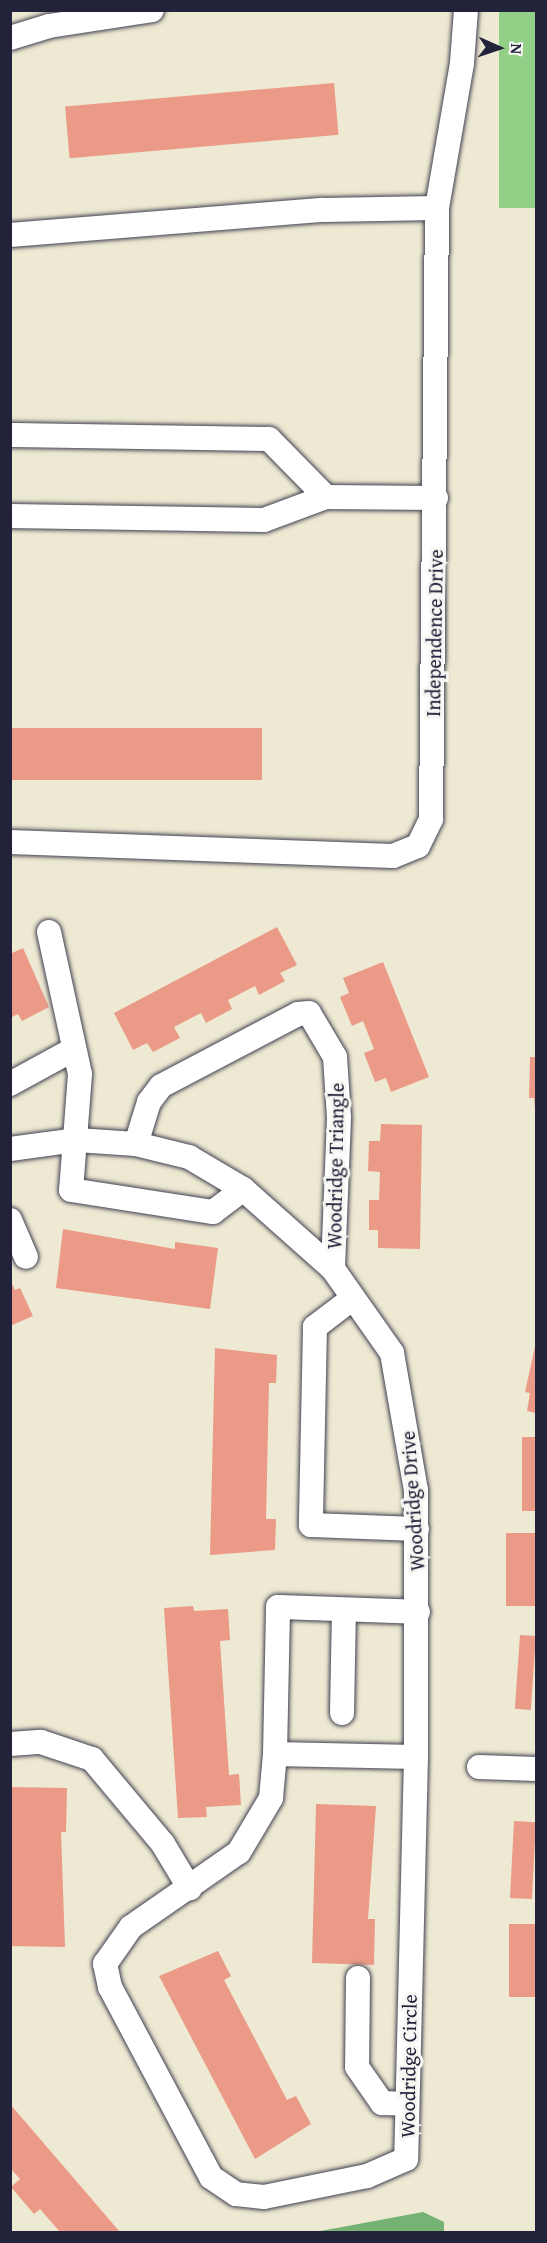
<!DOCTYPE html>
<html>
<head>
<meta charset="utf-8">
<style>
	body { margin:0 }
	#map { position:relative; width:547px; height:2243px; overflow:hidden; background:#eee9d2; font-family:"Gentium Book Plus",serif }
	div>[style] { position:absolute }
	.green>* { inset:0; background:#92d087; transform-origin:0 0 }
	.forest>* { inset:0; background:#75b274 }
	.building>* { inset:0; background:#ea9a86; transform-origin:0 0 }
	.roads { filter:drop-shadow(0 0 2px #414052) drop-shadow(0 0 2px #414052) }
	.minor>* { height:24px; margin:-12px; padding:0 12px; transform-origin:12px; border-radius:12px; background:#fff }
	span { translate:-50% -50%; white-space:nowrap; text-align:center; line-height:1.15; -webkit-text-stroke:6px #f6f6f2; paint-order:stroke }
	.street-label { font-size:20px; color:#22223b }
	.frame { position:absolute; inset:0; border:12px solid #22223b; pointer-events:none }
	.north { position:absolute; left:469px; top:18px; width:60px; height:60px; -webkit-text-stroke:4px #f6f6f2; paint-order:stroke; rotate:93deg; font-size:16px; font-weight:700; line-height:24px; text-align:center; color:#22223b }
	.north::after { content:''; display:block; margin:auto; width:21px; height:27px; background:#22223b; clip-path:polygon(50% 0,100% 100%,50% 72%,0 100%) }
</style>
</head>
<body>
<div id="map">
	<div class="green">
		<div style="left:499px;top:11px;width:37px;height:197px"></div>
	</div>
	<div class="forest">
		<div style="clip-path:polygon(423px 2212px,444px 2222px,444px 2232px,315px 2232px)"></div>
	</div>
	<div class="building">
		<div style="left:334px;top:83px;width:52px;height:270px;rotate:85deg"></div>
		<div style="left:10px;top:728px;width:252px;height:52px"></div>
		<div style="clip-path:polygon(277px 927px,297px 965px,280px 973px,285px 981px,259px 995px,255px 986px,228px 1000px,232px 1009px,206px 1023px,201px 1013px,174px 1027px,180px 1038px,153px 1052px,147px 1043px,133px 1050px,114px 1013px)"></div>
		<div style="clip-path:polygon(23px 948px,49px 1007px,22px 1021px,18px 1014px,10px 1018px,10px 954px)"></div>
		<div style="clip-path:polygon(383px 962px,429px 1077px,391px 1092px,386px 1078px,375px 1082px,364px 1053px,374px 1049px,363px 1021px,352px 1026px,340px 997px,349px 993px,343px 978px)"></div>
		<div style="clip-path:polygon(530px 1057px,536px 1057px,536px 1120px,534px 1098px,529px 1098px)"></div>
		<div style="clip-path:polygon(381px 1124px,422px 1125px,420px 1249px,378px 1248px,378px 1230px,369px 1230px,369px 1200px,379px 1200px,380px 1172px,368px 1171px,369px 1141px,380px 1141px)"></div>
		<div style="clip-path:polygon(63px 1229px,175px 1249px,175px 1242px,218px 1248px,210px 1309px,56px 1288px)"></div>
		<div style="clip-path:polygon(10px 1280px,15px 1290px,20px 1288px,33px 1316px,10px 1326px)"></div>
		<div style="clip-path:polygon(536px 1342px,536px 1413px,527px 1411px,530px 1393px,525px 1392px)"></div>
		<div style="clip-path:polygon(215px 1348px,277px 1355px,276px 1383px,269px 1383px,266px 1519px,276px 1519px,275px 1550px,210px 1555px)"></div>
		<div style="left:522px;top:1437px;width:14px;height:74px"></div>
		<div style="left:506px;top:1533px;width:30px;height:73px"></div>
		<div style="clip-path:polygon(193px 1606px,194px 1611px,228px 1609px,230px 1640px,220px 1641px,229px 1775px,239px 1774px,241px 1805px,206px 1807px,207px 1817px,178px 1818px,164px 1608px)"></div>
		<div style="left:520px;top:1635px;width:16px;height:74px;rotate:4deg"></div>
		<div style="clip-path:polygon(10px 1787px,67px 1788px,66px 1832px,61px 1832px,65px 1947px,10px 1946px)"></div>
		<div style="clip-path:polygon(316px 1804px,376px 1806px,368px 1919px,375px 1919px,374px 1965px,312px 1963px)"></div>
		<div style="left:514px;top:1821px;width:22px;height:77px;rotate:3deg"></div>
		<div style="left:509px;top:1924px;width:27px;height:73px"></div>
		<div style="clip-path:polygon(218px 1951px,231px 1976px,224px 1980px,287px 2100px,296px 2096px,311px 2124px,255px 2159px,159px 1976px)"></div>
		<div style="clip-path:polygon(10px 2104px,120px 2232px,60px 2232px,40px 2209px,34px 2214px,11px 2187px,20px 2179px,10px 2168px)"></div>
	</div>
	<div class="roads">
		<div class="minor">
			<div style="left:10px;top:38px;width:41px;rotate:-17.1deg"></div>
			<div style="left:49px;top:26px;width:104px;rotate:-8.8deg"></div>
			<div style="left:10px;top:235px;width:314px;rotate:-4.6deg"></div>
			<div style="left:323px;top:210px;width:114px;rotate:-1deg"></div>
			<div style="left:10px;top:435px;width:259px;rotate:0.9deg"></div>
			<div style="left:269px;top:439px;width:81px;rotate:45.5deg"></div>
			<div style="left:10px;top:516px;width:254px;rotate:0.9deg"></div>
			<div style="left:264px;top:520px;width:66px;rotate:-20.4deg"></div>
			<div style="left:326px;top:497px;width:110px;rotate:0.5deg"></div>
			<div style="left:10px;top:842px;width:383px;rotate:2.1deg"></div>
			<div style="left:393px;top:856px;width:27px;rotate:-22deg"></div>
			<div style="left:418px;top:846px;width:30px;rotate:-64deg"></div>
			<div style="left:431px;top:819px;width:611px;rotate:-89.44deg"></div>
			<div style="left:437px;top:208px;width:147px;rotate:-80.2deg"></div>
			<div style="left:462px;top:63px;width:53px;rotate:-85.7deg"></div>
			<div style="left:49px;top:932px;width:145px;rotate:77.7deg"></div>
			<div style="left:80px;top:1074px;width:116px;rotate:94.4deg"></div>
			<div style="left:71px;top:1190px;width:144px;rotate:8.8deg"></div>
			<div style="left:213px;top:1212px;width:38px;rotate:-37deg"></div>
			<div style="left:10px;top:1084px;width:73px;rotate:-28.7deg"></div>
			<div style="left:136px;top:1144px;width:44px;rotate:-72.8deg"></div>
			<div style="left:149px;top:1102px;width:20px;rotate:-53deg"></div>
			<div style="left:161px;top:1086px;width:155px;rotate:-27.7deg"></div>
			<div style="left:298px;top:1014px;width:11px;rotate:-5deg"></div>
			<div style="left:309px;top:1013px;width:51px;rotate:59.4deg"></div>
			<div style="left:335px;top:1057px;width:61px;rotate:86.2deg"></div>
			<div style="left:339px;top:1118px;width:151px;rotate:92.3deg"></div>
			<div style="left:10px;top:1149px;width:68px;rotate:-7.7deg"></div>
			<div style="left:77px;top:1140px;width:59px;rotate:3.9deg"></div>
			<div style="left:136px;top:1144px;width:55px;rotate:13.8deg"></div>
			<div style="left:189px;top:1157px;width:63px;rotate:30.7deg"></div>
			<div style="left:243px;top:1189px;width:120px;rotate:41.6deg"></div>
			<div style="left:333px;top:1269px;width:103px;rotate:54.9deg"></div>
			<div style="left:392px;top:1353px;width:139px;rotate:80.1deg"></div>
			<div style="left:416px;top:1490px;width:267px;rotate:90deg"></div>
			<div style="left:10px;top:1220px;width:40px;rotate:66.6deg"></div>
			<div style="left:353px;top:1298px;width:48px;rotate:142.7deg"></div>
			<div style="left:315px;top:1327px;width:198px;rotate:91.2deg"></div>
			<div style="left:311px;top:1525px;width:106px;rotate:2.2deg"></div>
			<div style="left:342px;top:1713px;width:103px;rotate:-88.9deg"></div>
			<div style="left:10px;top:1744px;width:31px;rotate:-4deg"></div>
			<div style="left:41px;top:1742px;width:54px;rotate:18.4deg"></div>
			<div style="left:92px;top:1759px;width:111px;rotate:50.1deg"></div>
			<div style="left:163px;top:1844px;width:52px;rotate:59deg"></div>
			<div style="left:275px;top:1754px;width:141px;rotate:1.2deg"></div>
			<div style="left:416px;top:1757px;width:402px;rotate:91.4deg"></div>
			<div style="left:406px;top:2159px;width:43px;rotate:156.4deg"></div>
			<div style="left:367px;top:2176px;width:105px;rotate:168.5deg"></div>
			<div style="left:264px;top:2197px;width:28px;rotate:-174deg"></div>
			<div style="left:236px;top:2194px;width:30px;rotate:-146deg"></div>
			<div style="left:211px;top:2177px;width:215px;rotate:-118deg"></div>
			<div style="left:110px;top:1987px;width:24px;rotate:-102deg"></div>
			<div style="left:105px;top:1964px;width:45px;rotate:-54.9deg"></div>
			<div style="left:131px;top:1927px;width:131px;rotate:-34.8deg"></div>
			<div style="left:239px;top:1852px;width:63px;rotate:-59.3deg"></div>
			<div style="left:271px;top:1798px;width:44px;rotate:-84.8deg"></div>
			<div style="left:275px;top:1754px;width:147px;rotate:-88.8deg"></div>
			<div style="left:278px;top:1607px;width:140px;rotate:2deg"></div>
			<div style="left:479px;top:1767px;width:57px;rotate:2deg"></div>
			<div style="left:358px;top:1978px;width:89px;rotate:90.6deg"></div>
			<div style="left:357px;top:2067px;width:44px;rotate:55.2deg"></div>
			<div style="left:382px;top:2103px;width:25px;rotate:2deg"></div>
		</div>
	</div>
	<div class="street-label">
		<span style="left:434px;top:633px;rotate:-89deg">Independence Drive</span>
		<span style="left:335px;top:1166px;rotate:-89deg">Woodridge Triangle</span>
		<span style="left:412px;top:1501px;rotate:-94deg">Woodridge Drive</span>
		<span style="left:408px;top:2066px;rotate:-89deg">Woodridge Circle</span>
	</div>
	<div class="frame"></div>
	<div class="north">N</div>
</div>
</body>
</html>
